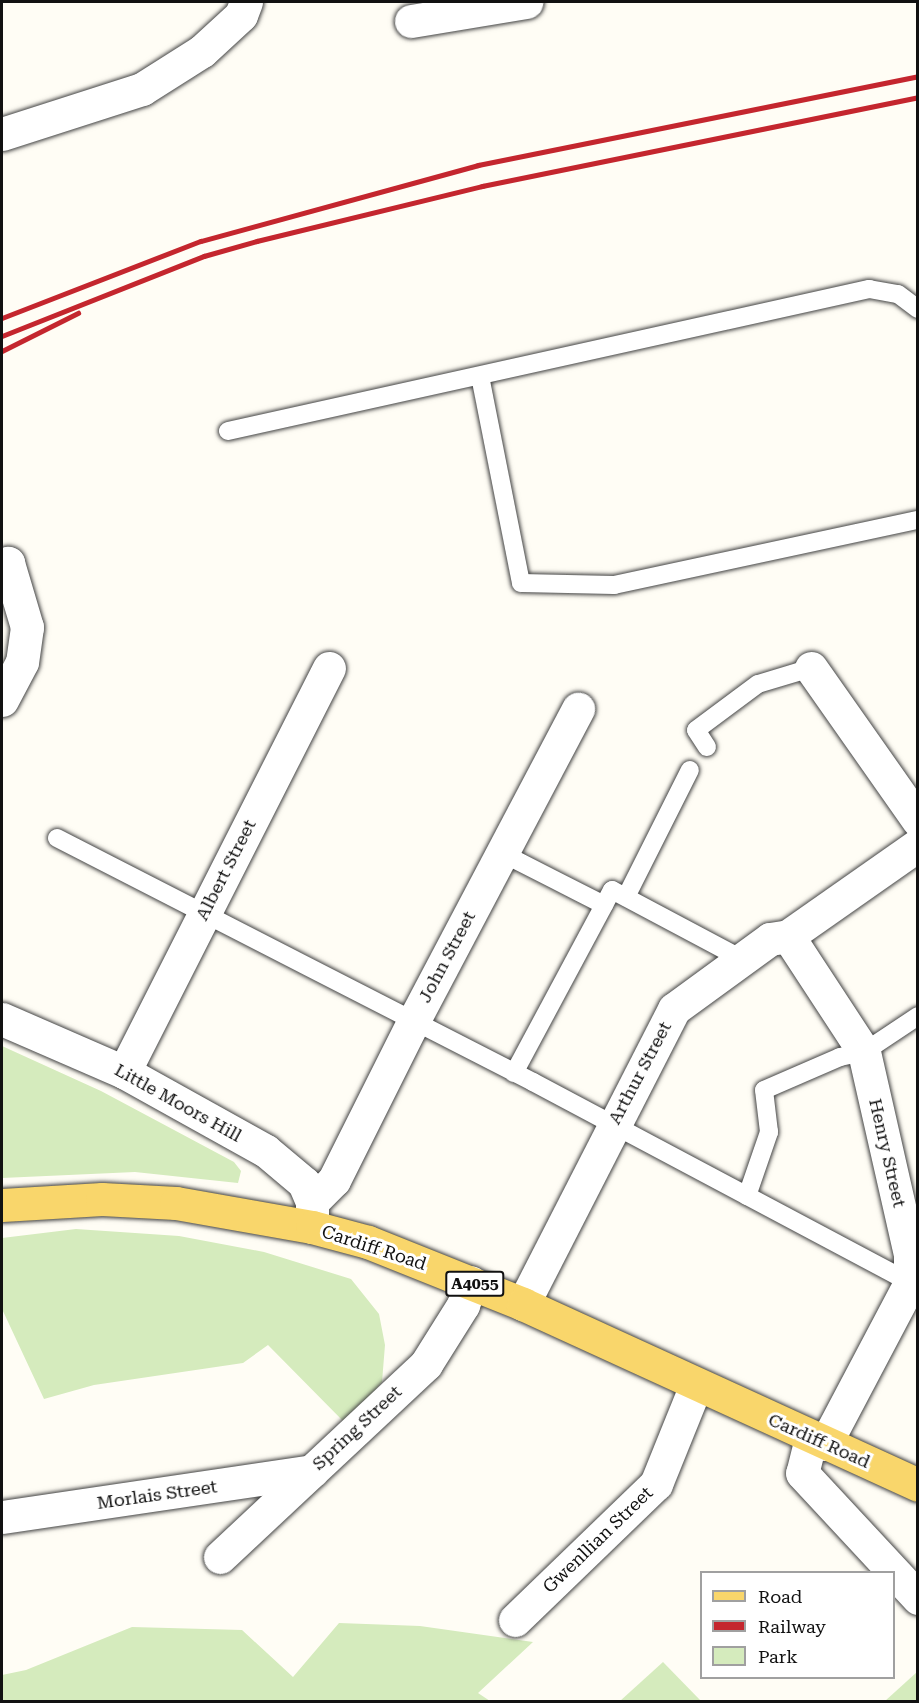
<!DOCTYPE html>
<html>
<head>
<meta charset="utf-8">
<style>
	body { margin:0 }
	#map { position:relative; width:919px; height:1703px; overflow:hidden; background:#fffdf5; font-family:"Roboto Serif",serif }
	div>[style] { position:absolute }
	.green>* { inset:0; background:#d5ebbd }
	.roads { filter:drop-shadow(0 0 2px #444) drop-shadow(0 0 2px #444) }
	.service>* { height:18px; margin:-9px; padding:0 9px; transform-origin:9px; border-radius:9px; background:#fff }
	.minor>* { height:33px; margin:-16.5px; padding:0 16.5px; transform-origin:16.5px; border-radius:16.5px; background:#fff }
	.tertiary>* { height:33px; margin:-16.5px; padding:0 16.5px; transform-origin:16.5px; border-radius:16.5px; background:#fff }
	.primary>* { height:33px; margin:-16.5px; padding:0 16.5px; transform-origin:16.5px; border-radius:16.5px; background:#f9d66b }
	.rail>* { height:4.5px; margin:-2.25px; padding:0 2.25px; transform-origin:2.25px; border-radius:2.25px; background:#c4262e }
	span { translate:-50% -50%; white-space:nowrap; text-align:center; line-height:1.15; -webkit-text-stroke:6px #fff; paint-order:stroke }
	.shield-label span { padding:2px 4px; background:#fff; border:2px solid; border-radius:4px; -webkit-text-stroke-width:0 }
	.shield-label { font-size:16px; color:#111; font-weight:700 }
	.street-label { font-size:18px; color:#111 }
	.frame { position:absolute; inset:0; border:3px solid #111; pointer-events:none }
	.legend { position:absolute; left:700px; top:1571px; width:195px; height:108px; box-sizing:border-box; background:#fff; border:2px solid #a0a0a0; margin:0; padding:8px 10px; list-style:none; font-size:18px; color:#111 }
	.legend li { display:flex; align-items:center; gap:12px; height:30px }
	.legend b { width:30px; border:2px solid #a0a0a0 }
</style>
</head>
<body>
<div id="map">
	<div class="green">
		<div style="clip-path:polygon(2px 1046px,101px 1091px,234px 1162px,241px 1171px,238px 1183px,135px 1172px,2px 1178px)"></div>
		<div style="clip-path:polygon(76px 1229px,179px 1236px,264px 1252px,351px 1279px,379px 1314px,385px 1345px,382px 1382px,346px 1424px,268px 1345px,243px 1363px,94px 1385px,44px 1399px,2px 1309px,2px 1238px)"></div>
		<div style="clip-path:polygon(339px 1623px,420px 1626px,533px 1642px,478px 1693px,490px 1701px,2px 1701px,2px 1675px,26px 1670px,132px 1627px,242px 1630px,293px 1677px)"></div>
		<div style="clip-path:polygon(663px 1662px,701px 1701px,620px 1701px)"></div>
		<div style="clip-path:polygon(917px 1672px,917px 1701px,885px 1701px)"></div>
	</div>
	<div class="roads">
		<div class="service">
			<div style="left:480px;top:376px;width:211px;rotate:78.8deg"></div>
			<div style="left:521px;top:583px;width:93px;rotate:1.2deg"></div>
			<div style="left:614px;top:585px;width:311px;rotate:-12.1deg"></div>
			<div style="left:228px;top:431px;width:657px;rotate:-12.49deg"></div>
			<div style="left:869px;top:289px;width:29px;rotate:10deg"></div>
			<div style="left:898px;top:294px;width:25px;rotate:37deg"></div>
			<div style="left:707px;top:747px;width:20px;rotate:-123deg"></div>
			<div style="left:696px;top:730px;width:77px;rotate:-36.6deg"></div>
			<div style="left:758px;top:684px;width:55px;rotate:-16.8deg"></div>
			<div style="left:57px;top:838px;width:535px;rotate:27.14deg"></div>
			<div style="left:533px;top:1082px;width:434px;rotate:28deg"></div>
			<div style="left:502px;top:853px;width:114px;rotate:27deg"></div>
			<div style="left:604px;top:905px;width:17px;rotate:-62deg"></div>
			<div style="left:612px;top:890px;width:147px;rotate:28deg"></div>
			<div style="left:626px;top:897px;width:142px;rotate:-63.3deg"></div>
			<div style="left:514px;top:1073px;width:191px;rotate:-61.8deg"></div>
			<div style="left:747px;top:1196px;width:68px;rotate:-71deg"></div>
			<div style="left:769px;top:1132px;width:42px;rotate:-96.8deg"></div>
			<div style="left:764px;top:1090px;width:83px;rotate:-23.5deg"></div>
			<div style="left:840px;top:1057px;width:25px;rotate:-12deg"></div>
			<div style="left:864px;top:1052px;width:65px;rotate:-33.7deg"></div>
		</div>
		<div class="minor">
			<div style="left:411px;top:21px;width:117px;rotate:-9.4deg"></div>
			<div style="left:2px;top:134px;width:147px;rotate:-17.8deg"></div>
			<div style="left:142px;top:89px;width:71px;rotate:-32.3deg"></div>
			<div style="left:202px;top:51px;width:53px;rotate:-42.7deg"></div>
			<div style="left:241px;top:15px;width:14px;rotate:-69deg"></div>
			<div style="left:2px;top:566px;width:7px;rotate:-27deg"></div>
			<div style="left:8px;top:563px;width:67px;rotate:73.5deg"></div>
			<div style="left:27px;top:627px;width:35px;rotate:98deg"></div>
			<div style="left:22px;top:662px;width:43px;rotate:117.8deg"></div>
			<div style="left:811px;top:668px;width:186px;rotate:54.9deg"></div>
			<div style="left:788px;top:936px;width:139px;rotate:56.8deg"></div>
			<div style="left:864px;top:1052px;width:207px;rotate:77.2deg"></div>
			<div style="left:910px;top:1254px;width:29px;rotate:90deg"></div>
			<div style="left:910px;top:1283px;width:182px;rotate:117.8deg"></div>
			<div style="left:124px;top:1072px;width:453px;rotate:-63.1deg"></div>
			<div style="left:312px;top:1202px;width:31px;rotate:-45deg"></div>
			<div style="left:334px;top:1180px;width:179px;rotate:-63.4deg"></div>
			<div style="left:414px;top:1020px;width:352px;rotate:-62.2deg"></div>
			<div style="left:523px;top:1304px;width:331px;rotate:-62.9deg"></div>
			<div style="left:674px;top:1009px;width:119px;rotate:-36.1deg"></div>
			<div style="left:770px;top:939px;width:18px;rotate:-9deg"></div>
			<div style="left:788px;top:936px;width:159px;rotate:-35deg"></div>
			<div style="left:811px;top:1438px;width:36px;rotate:104deg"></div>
			<div style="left:802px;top:1473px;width:171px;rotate:47.1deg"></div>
			<div style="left:2px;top:1517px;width:313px;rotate:-8.4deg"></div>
			<div style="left:220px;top:1557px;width:282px;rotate:-43.1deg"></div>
			<div style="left:426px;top:1364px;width:70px;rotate:-57.9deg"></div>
			<div style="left:463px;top:1305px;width:24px;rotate:-71deg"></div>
			<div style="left:515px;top:1620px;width:196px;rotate:-44deg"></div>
			<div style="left:656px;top:1484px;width:107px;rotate:-68deg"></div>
		</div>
		<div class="tertiary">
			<div style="left:2px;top:1019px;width:133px;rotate:23.5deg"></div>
			<div style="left:124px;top:1072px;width:162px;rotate:29.1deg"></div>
			<div style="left:266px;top:1151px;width:50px;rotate:40.1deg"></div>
			<div style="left:304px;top:1183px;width:21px;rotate:67deg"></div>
			<div style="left:312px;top:1202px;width:25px;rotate:90deg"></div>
		</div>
		<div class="primary">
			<div style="left:2px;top:1205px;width:100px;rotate:-3.4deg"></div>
			<div style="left:102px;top:1199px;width:74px;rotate:3.1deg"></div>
			<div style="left:176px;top:1203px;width:138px;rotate:10deg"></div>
			<div style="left:312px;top:1227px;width:58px;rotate:15deg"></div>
			<div style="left:368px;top:1242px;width:167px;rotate:21.8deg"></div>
			<div style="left:523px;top:1304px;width:434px;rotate:24.6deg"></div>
		</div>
	</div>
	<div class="rail">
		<div style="left:2px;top:318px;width:213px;rotate:-21.2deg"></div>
		<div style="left:201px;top:241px;width:287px;rotate:-15.3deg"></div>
		<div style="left:478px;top:165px;width:449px;rotate:-11.4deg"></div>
		<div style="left:2px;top:336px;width:217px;rotate:-21.6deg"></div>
		<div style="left:204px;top:256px;width:55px;rotate:-15.8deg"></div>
		<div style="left:257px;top:241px;width:232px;rotate:-13.7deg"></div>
		<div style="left:482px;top:186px;width:445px;rotate:-11.5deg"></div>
		<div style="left:2px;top:351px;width:85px;rotate:-26.6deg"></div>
	</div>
	<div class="shield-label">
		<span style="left:475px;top:1284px">A4055</span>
	</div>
	<div class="street-label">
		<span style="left:226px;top:870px;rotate:-63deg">Albert Street</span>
		<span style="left:447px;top:957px;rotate:-62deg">John Street</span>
		<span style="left:640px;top:1073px;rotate:-62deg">Arthur Street</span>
		<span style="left:178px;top:1103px;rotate:29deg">Little Moors Hill</span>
		<span style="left:887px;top:1153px;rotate:77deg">Henry Street</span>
		<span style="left:374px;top:1248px;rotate:18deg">Cardiff Road</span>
		<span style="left:357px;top:1428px;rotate:-43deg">Spring Street</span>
		<span style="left:819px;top:1441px;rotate:24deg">Cardiff Road</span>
		<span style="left:157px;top:1495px;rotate:-8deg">Morlais Street</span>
		<span style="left:598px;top:1540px;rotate:-44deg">Gwenllian Street</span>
	</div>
	<div class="frame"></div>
	<ul class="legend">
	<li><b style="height:8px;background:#f9d66b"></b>Road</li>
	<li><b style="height:8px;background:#c4262e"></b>Railway</li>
	<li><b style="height:16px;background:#d5ebbd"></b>Park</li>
	</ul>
</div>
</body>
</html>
